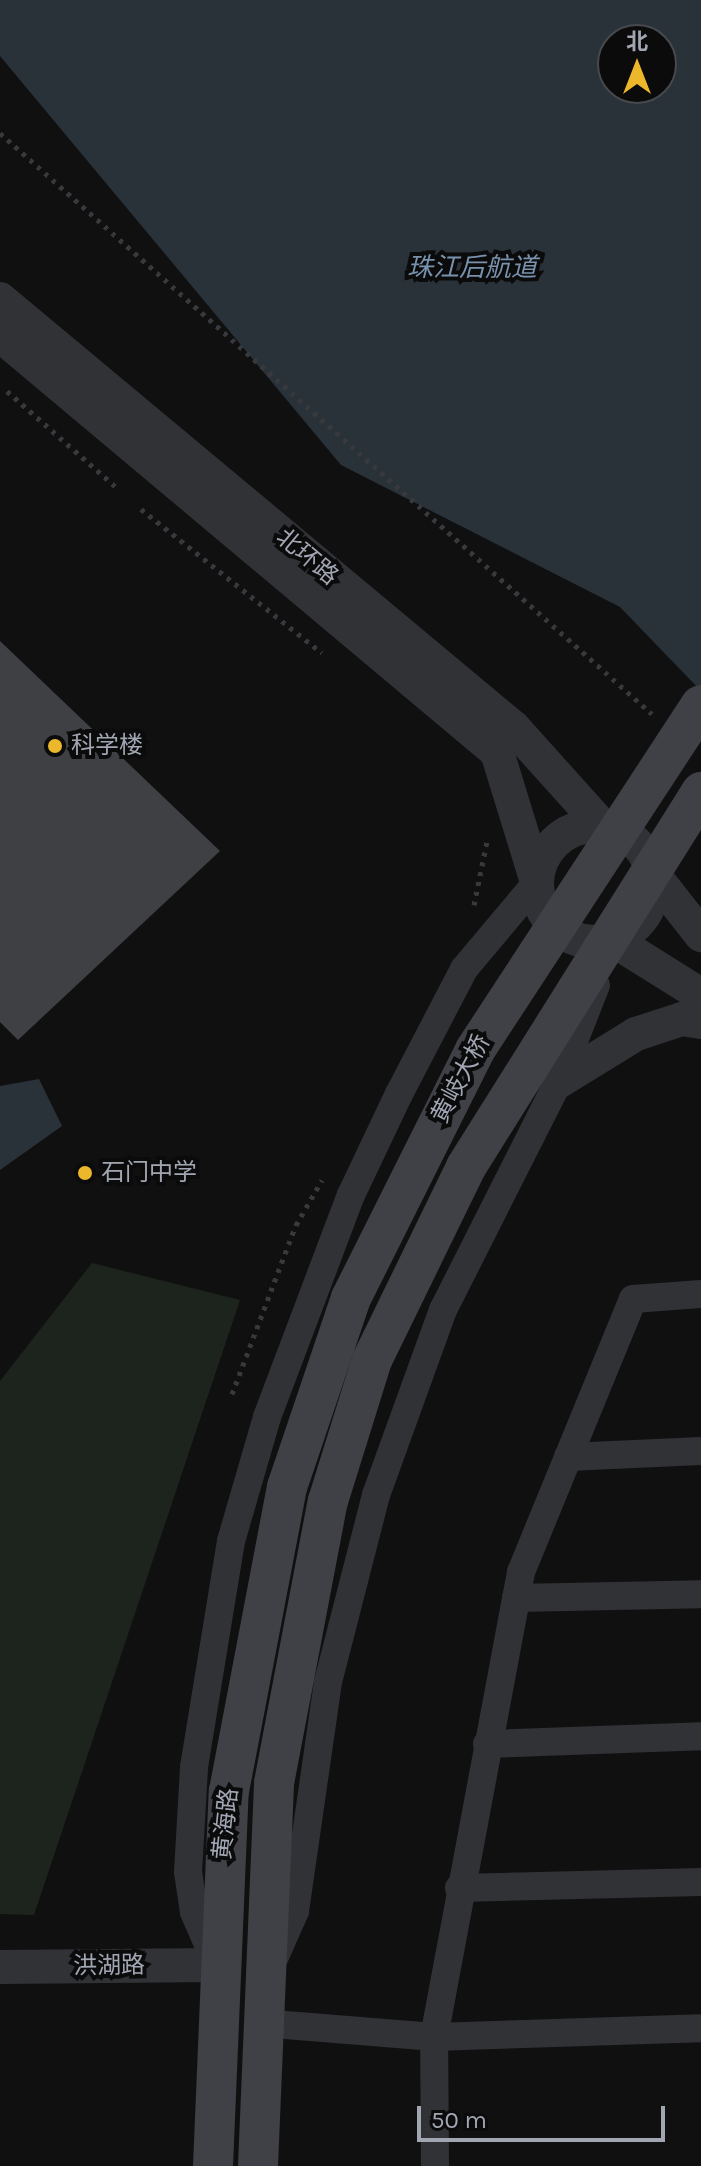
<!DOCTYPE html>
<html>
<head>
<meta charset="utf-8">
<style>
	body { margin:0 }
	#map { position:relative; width:701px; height:2166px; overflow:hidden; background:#101011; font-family:Karla,"Noto Sans SC",sans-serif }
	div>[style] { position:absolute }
	.green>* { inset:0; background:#1d241e }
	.water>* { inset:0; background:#2a3239 }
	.building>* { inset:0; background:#3f4044 }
	.path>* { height:5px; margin-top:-2.5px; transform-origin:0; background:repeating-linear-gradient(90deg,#37393d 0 4px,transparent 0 10px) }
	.minor>* { height:28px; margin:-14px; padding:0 14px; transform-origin:14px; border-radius:14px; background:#313236 }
	.tertiary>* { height:34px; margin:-17px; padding:0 17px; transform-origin:17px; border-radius:17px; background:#313236 }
	.tertiary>.ring { margin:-17px; padding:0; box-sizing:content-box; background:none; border:34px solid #313236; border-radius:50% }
	.secondary>* { height:40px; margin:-20px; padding:0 20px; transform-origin:20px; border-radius:20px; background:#3f4146 }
	.secondary-bridge>* { height:40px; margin:-20px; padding:0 20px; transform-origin:20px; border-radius:20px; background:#3f4146 }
	.dots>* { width:22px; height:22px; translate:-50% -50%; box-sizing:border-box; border:4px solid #0b0b0c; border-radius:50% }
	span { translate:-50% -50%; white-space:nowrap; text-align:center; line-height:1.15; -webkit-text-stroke:8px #0b0b0c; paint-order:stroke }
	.street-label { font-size:24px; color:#a1a6b2 }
	.poi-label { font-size:24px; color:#a1a6b2 }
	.left { translate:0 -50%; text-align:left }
	.water-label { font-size:26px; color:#7891ad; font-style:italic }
	.north { position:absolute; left:597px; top:24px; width:80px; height:80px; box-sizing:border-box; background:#0b0b0c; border:2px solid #47494e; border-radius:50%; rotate:0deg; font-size:22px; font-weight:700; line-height:32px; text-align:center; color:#a1a6b2 }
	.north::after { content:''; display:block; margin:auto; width:28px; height:36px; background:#edb72c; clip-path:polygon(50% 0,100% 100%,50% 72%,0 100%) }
	.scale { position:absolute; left:417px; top:2106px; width:248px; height:36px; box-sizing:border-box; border:4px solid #a1a6b2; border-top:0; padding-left:10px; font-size:24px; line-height:28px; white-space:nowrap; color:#a1a6b2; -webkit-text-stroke:6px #0b0b0c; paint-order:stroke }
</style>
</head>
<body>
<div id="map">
	<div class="green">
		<div style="clip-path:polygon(92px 1263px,240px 1300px,34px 1915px,0 1914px,0 1381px)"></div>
	</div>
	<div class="water">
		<div style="clip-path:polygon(evenodd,0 0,701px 0,701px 691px,620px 607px,341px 465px,0 56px,0 0,613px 40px,661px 40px,661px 88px,613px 88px,613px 40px)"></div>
		<div style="clip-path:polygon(39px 1079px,62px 1126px,0 1170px,0 1086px)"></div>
	</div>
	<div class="building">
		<div style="clip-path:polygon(0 641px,220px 851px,18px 1040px,0 1022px)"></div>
	</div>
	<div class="path">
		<div style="left:0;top:133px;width:873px;rotate:41.7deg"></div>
		<div style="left:7px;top:391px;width:145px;rotate:41.4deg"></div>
		<div style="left:141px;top:509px;width:231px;rotate:38.5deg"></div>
		<div style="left:474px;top:905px;width:65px;rotate:-78.5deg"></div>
		<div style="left:232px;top:1394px;width:181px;rotate:-69.3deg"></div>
		<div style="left:296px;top:1225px;width:52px;rotate:-60deg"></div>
	</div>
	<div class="minor">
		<div style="left:568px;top:1457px;width:133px;rotate:-2.6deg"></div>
		<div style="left:516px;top:1598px;width:185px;rotate:-1.2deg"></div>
		<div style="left:487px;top:1744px;width:214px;rotate:-2.1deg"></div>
		<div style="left:459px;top:1888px;width:242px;rotate:-1.4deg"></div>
		<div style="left:272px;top:1963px;width:57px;rotate:-66.1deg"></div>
		<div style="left:295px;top:1911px;width:231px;rotate:-81.8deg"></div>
		<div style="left:328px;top:1682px;width:193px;rotate:-75.6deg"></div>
		<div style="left:376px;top:1495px;width:197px;rotate:-70.1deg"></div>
		<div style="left:443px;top:1310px;width:255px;rotate:-63.2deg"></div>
		<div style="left:558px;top:1082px;width:104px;rotate:-68.6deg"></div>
		<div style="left:217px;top:1965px;width:58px;rotate:-113.5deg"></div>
		<div style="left:194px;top:1912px;width:40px;rotate:-98.5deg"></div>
		<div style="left:188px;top:1872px;width:105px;rotate:-86.7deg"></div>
		<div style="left:194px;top:1767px;width:229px;rotate:-80.7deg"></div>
		<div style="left:231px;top:1541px;width:129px;rotate:-73.8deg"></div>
		<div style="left:267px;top:1417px;width:237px;rotate:-69.3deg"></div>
		<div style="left:351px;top:1195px;width:112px;rotate:-64.6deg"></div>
		<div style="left:399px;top:1094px;width:141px;rotate:-62.5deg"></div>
		<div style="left:464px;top:969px;width:114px;rotate:-50deg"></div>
		<div style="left:261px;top:2023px;width:174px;rotate:4.6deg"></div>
		<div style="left:434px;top:2037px;width:267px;rotate:-1.9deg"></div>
		<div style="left:435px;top:2166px;width:129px;rotate:-90.4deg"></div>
		<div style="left:434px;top:2037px;width:473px;rotate:-79.4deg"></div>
		<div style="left:521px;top:1572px;width:295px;rotate:-67.7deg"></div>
		<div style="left:633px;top:1299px;width:68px;rotate:-4.2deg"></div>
	</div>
	<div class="tertiary">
		<div style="left:0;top:299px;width:668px;rotate:39.84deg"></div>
		<div style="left:513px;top:727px;width:135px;rotate:48deg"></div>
		<div style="left:0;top:335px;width:649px;rotate:40deg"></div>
		<div style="left:497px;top:752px;width:136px;rotate:72.9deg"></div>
		<div class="ring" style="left:537px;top:826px;width:82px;height:82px"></div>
		<div style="left:653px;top:874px;width:78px;rotate:51.8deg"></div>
		<div style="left:613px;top:940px;width:104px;rotate:32deg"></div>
		<div style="left:558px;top:1082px;width:92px;rotate:-31.6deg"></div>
		<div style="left:636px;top:1034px;width:48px;rotate:-18.1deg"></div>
		<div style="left:682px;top:1019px;width:19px;rotate:9deg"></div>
		<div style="left:0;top:1967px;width:217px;rotate:-0.5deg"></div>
	</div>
	<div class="secondary">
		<div style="left:213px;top:2166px;width:375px;rotate:-87.6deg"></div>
		<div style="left:229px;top:1791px;width:309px;rotate:-79.2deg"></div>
		<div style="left:258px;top:2166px;width:383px;rotate:-87.6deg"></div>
		<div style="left:274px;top:1783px;width:287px;rotate:-79.2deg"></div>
	</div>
	<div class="secondary-bridge">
		<div style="left:287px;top:1487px;width:200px;rotate:-71.3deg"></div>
		<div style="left:351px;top:1298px;width:277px;rotate:-63.4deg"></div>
		<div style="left:475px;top:1050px;width:412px;rotate:-56.8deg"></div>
		<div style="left:328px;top:1501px;width:148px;rotate:-72.7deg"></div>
		<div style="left:372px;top:1360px;width:215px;rotate:-64deg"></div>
		<div style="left:466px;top:1167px;width:443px;rotate:-57.9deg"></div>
	</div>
	<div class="dots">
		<div style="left:55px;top:746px;background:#edb72c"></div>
		<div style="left:85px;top:1173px;background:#edb72c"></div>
	</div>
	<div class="street-label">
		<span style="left:307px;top:557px;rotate:40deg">北环路</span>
		<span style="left:461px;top:1079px;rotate:-62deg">黄岐大桥</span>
		<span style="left:226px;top:1824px;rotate:-84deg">黄海路</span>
		<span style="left:109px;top:1966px;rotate:-1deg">洪湖路</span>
	</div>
	<div class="poi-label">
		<span class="left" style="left:71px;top:746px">科学楼</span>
		<span class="left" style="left:101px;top:1173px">石门中学</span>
	</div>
	<div class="water-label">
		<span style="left:472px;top:268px">珠江后航道</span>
	</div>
	<div class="north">北</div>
	<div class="scale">50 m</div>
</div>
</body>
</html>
